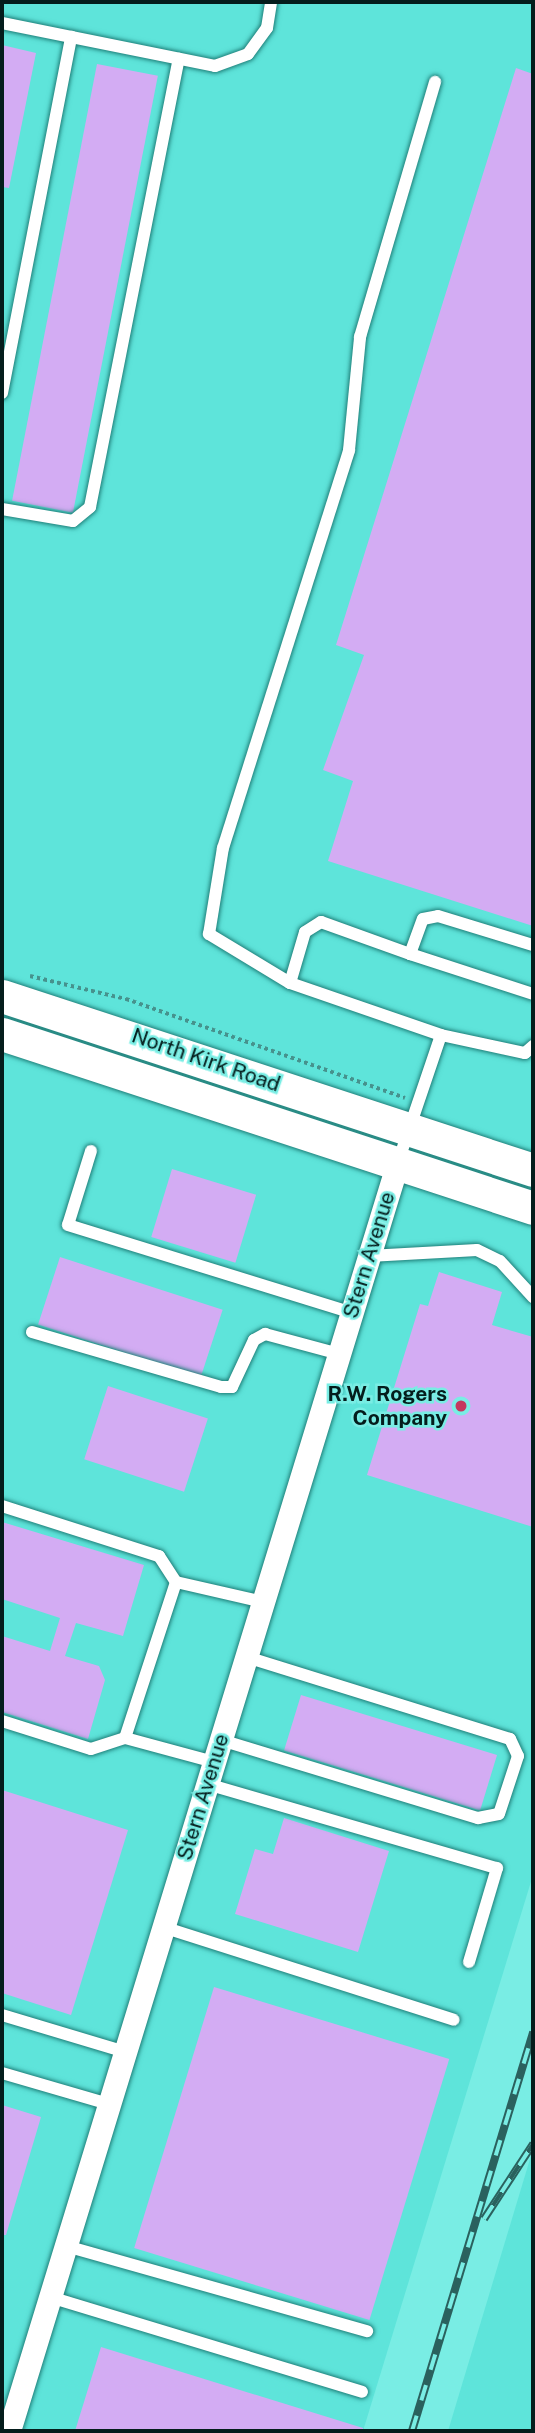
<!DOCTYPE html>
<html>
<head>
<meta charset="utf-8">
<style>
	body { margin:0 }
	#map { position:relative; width:535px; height:2433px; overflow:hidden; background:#79ede4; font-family:"Public Sans",sans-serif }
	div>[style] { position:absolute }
	.built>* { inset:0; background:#5ee4da }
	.building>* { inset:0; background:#d3acf3; transform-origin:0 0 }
	.path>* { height:3.5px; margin-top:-1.75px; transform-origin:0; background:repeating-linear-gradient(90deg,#46928d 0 3.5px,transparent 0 7px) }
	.roads { filter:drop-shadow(0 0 2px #1f7f79) drop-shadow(0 0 2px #1f7f79) }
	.lane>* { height:12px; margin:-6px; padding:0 6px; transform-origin:6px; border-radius:6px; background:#fff }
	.street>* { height:23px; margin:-11.5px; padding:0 11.5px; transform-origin:11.5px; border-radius:11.5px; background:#fff }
	.secondary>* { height:33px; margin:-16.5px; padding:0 16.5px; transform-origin:16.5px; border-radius:16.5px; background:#fff }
	.rail>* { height:8px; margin-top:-4px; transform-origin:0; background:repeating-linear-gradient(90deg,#79ede4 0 16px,#2a615e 0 32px); box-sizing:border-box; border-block:2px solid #2a615e }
	.dots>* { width:19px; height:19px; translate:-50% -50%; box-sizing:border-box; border:4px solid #79ede4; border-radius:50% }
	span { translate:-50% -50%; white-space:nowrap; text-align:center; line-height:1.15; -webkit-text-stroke:5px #79ede4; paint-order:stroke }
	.street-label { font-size:21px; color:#041d1c }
	.poi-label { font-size:21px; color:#041d1c; font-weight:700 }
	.right { translate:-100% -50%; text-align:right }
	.frame { position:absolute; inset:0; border:4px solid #041d1c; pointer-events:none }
</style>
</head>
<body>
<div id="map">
	<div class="built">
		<div style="clip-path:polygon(2px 2px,533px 2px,533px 1158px,2px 984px)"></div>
		<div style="clip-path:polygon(2px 1047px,533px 1219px,533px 1875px,363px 2431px,2px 2431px)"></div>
		<div style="clip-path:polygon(533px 2149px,533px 2431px,448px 2431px)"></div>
	</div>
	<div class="building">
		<div style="clip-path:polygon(2px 45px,36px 53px,9px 188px,2px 187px)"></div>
		<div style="left:97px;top:64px;width:62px;height:445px;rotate:11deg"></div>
		<div style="clip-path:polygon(516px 68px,533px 74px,533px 926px,328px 861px,353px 781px,323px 770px,364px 655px,336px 645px)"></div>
		<div style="left:172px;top:1169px;width:88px;height:71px;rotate:17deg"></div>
		<div style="left:60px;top:1257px;width:171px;height:71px;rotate:18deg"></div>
		<div style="clip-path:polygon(439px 1272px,502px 1292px,492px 1325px,533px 1337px,533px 1527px,367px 1475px,420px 1304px,428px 1306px)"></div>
		<div style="left:108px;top:1386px;width:105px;height:77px;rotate:18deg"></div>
		<div style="clip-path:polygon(2px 1522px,144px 1565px,123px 1636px,76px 1623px,65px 1656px,99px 1666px,105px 1680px,88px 1739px,2px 1712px,2px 1636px,50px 1651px,60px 1618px,2px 1599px)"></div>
		<div style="left:301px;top:1695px;width:205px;height:58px;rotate:17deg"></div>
		<div style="clip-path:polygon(2px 1790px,128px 1830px,71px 2015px,2px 1993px)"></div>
		<div style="clip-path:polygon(284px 1818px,389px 1851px,358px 1952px,235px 1914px,255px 1849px,273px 1854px)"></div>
		<div style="left:214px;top:1987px;width:246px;height:273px;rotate:17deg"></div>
		<div style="clip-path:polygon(2px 2105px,41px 2117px,6px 2235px,2px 2235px)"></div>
		<div style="clip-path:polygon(101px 2347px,363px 2428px,363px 2431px,75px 2431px)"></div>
	</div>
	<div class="path">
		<div style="left:30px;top:976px;width:99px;rotate:13.5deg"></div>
		<div style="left:126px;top:999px;width:296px;rotate:19.5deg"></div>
	</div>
	<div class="roads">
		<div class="lane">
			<div style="left:2px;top:23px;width:217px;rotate:11.4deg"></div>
			<div style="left:215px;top:66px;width:35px;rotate:-20deg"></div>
			<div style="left:248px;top:54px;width:32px;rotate:-54deg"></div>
			<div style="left:267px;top:28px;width:26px;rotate:-81deg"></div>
			<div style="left:2px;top:393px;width:363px;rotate:-79deg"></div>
			<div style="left:2px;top:509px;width:72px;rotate:9.6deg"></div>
			<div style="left:73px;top:521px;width:22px;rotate:-39deg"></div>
			<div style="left:90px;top:507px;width:457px;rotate:-78.8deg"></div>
			<div style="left:410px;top:954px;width:129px;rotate:18deg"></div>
			<div style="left:290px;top:983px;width:53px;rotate:-73.6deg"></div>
			<div style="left:305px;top:932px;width:19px;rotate:-32deg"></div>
			<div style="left:321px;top:922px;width:95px;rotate:19.8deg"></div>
			<div style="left:410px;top:954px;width:37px;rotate:-70deg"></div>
			<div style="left:423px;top:919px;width:15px;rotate:-11deg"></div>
			<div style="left:438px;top:916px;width:99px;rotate:17deg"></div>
			<div style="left:441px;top:1035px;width:86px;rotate:12.1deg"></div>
			<div style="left:525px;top:1053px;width:11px;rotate:-41deg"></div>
			<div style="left:91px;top:1151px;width:77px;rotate:107.3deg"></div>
			<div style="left:68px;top:1225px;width:297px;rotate:17.2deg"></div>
			<div style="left:398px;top:1162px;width:134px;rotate:-71.3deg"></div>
			<div style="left:441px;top:1035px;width:160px;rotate:-161deg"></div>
			<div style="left:290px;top:983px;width:95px;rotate:-148.8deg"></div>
			<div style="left:209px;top:934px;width:87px;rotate:-80.8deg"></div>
			<div style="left:223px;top:848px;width:417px;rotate:-72.4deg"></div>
			<div style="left:349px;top:450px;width:114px;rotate:-84.4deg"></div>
			<div style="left:360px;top:337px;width:266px;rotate:-73.6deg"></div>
			<div style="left:369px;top:1256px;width:108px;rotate:-3.2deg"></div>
			<div style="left:477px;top:1250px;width:25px;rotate:26deg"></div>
			<div style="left:500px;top:1261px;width:49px;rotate:47.5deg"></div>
			<div style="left:32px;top:1332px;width:197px;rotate:16.2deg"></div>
			<div style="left:221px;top:1387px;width:11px"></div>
			<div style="left:232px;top:1387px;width:52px;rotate:-64.9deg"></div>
			<div style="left:254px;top:1340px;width:13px;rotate:-29deg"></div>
			<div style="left:265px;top:1334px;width:77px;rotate:15.1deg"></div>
			<div style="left:2px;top:1506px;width:165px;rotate:17.7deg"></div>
			<div style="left:159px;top:1556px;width:31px;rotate:57deg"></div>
			<div style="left:2px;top:1721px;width:93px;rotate:17.5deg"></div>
			<div style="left:91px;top:1749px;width:36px;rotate:-18deg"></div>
			<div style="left:221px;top:1740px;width:269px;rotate:16.9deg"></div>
			<div style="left:478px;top:1818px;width:21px;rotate:-11deg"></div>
			<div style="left:499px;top:1814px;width:61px;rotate:-71.9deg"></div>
			<div style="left:518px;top:1756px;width:19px;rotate:-115deg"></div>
			<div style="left:510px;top:1739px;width:276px;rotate:-162.7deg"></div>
			<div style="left:214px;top:1762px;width:92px;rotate:-164.9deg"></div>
			<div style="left:125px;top:1738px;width:164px;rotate:-71.9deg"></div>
			<div style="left:176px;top:1582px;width:89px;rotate:12.9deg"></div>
			<div style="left:207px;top:1784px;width:302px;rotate:16.2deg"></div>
			<div style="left:497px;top:1868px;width:98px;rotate:106.6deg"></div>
			<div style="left:163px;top:1927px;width:305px;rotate:17.7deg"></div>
			<div style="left:2px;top:2015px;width:128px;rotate:16.7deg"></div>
			<div style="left:2px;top:2073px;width:111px;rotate:16.2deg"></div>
			<div style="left:66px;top:2246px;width:313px;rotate:15.8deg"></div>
			<div style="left:50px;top:2297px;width:326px;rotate:16.9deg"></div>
		</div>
		<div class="street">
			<div style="left:9px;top:2431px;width:1327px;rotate:-72.96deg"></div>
		</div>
		<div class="secondary">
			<div style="left:2px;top:996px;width:559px;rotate:18.14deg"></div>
			<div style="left:2px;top:1034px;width:559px;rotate:18.14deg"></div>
		</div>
	</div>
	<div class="rail">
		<div style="left:484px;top:2219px;width:90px;rotate:-56.8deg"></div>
		<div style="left:412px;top:2431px;width:417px;rotate:-73.1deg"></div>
	</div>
	<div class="dots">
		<div style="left:461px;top:1406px;background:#c5375e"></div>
	</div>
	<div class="street-label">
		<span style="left:206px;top:1060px;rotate:19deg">North Kirk Road</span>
		<span style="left:369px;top:1255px;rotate:-73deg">Stern Avenue</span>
		<span style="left:203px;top:1797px;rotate:-73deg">Stern Avenue</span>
	</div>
	<div class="poi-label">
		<span class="right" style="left:447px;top:1406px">R.W. Rogers<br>Company</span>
	</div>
	<div class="frame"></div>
</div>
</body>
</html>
